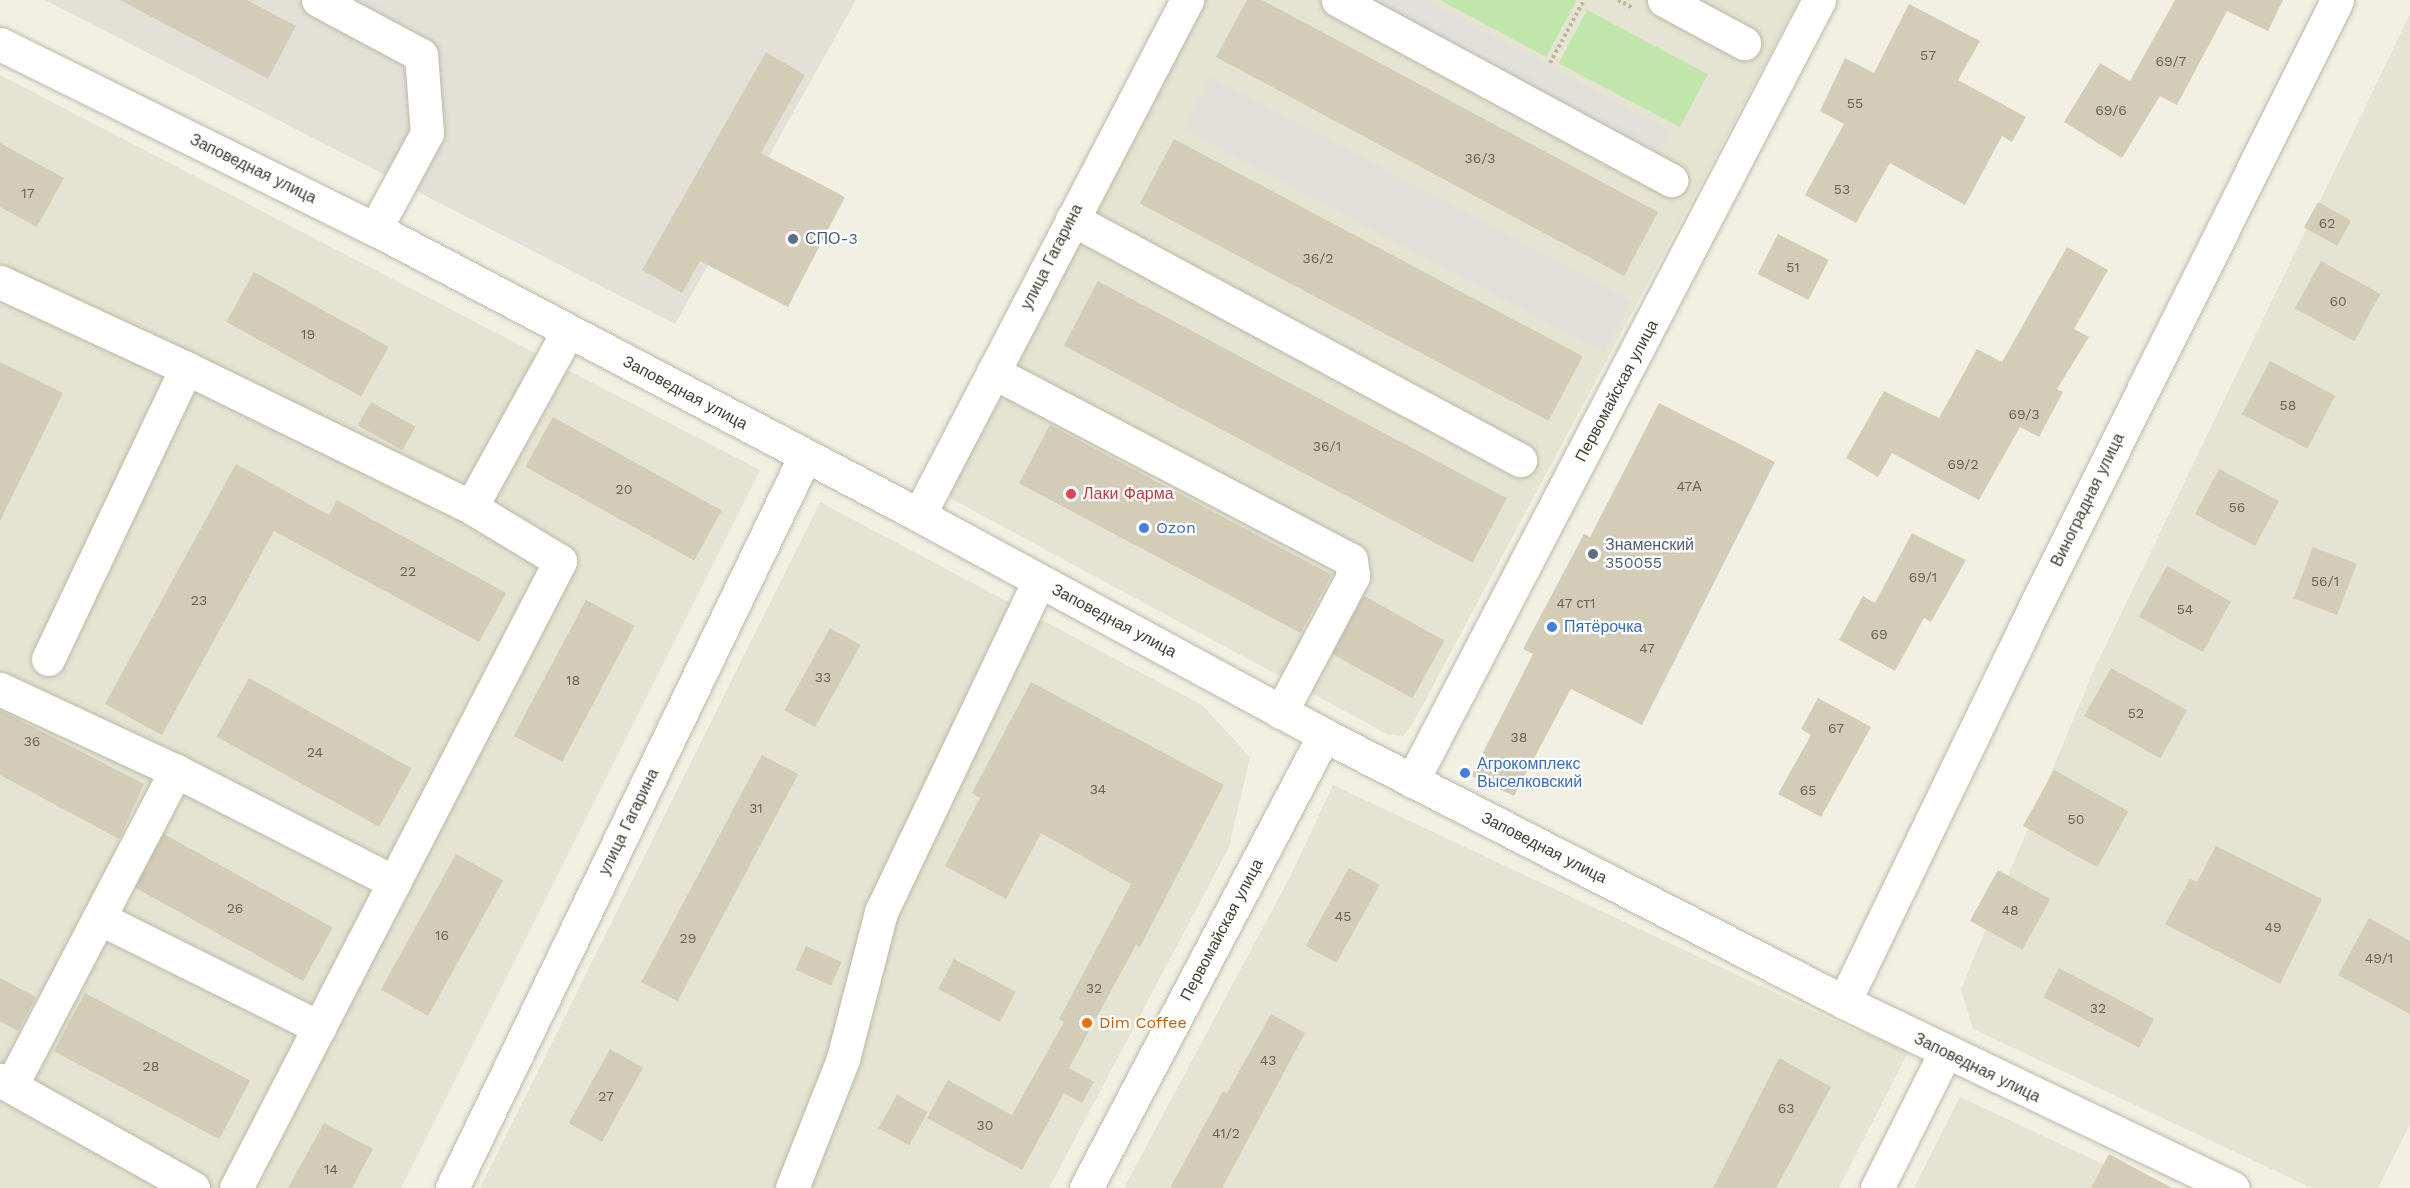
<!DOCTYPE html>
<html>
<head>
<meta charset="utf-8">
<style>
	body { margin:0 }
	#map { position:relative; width:2410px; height:1188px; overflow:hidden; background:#f1f0e3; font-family:"Work Sans",sans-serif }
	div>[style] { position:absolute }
	.residential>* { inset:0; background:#e5e3d1 }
	.industrial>* { inset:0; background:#e3e0d8 }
	.green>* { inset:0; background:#c1e6ab; transform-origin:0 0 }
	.parking>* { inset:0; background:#e2e0db; transform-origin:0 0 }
	.building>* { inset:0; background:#d3cdb8; transform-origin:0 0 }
	.path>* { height:4px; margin-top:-2px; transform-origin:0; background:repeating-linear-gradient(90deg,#beb797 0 3px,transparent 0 6px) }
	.roads { filter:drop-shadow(0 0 2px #bcb9a6) drop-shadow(0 0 2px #bcb9a6) }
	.minor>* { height:33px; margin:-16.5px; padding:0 16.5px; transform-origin:16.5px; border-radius:16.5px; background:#fff }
	.dots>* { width:16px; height:16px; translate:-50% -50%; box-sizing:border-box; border:3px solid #fff; border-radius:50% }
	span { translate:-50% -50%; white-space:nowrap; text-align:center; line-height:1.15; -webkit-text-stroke:4.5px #fff; paint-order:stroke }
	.number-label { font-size:14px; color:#676354 }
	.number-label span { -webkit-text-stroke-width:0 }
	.street-label { font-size:16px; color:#434033 }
	.service-label { font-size:16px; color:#4e5e75 }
	.left { translate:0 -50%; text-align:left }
	.health-label { font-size:16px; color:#be3a42 }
	.shop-label { font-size:16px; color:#366cbe }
	.food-label { font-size:16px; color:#c56008 }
</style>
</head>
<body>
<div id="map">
	<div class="residential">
		<div style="clip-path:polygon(1205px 0,1799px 0,1412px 725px,1403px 736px,1387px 734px,950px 498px,953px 484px)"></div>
		<div style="clip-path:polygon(2410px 14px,2410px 1124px,2378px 1188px,2312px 1188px,1973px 1029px,1961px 989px,2094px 670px)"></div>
		<div style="clip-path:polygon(0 75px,760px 470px,401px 1188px,0 1188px)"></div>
		<div style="clip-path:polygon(820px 502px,1202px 705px,1250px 757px,1229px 847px,1049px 1188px,480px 1188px)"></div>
		<div style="clip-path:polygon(1333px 785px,1848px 1027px,1909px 1050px,1839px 1188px,1124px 1188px,1291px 875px)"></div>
		<div style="clip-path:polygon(1960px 1097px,2154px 1188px,1914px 1188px)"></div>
	</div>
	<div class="industrial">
		<div style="clip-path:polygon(45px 0,856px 0,675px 324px)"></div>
	</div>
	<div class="green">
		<div style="clip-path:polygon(1440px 0,1577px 0,1546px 57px)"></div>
		<div style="left:1587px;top:10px;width:137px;height:60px;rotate:28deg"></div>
	</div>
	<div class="parking">
		<div style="clip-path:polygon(1370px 0,1427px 0,1671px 131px,1658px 155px)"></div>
		<div style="left:1211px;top:77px;width:476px;height:59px;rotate:28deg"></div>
	</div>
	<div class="building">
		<div style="clip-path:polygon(120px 0,247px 0,296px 26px,268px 79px)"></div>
		<div style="clip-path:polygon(1247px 0,1262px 0,1658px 212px,1624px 276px,1216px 57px)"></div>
		<div style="clip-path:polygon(2175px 0,2283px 0,2268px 31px,2227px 11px,2177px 105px,2160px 96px,2122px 158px,2064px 122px,2100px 63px,2130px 81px)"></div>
		<div style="clip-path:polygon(1909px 4px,1980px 41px,1958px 80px,2026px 117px,2012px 142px,2002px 136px,1965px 205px,1890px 163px,1856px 223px,1805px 195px,1844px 124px,1820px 111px,1845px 58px,1874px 73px)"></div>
		<div style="clip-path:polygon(766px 52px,805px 75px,761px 153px,845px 197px,788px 307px,700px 261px,682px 293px,642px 270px)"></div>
		<div style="left:1174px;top:139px;width:463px;height:73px;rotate:28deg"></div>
		<div style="clip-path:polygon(0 143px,64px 178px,37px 227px,0 207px)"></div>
		<div style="left:2318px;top:202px;width:38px;height:29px;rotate:29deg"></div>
		<div style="left:1778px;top:234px;width:57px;height:45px;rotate:27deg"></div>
		<div style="clip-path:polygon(2067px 247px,2108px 270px,2074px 329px,2089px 337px,2057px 389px,2063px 392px,2039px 437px,2020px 427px,1979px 500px,1892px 453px,1878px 477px,1846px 458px,1884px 391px,1939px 418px,1977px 349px,2002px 362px)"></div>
		<div style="left:2321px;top:261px;width:68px;height:54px;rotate:29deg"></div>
		<div style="left:254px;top:272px;width:154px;height:57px;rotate:29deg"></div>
		<div style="left:1098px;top:281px;width:463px;height:73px;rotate:28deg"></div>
		<div style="left:2270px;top:361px;width:74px;height:60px;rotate:28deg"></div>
		<div style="clip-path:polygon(0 362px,63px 393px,0 521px)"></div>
		<div style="left:371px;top:402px;width:51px;height:27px;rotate:29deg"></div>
		<div style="clip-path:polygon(1659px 403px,1775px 462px,1642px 725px,1571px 689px,1514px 796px,1471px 776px,1533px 654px,1523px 649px,1584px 534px,1590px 537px)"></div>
		<div style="left:553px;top:417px;width:193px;height:57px;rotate:29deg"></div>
		<div style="left:1050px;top:425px;width:319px;height:66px;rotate:28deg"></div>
		<div style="clip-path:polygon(236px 464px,329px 515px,337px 500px,506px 593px,479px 642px,274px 531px,162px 735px,105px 704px)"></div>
		<div style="left:2219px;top:469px;width:68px;height:51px;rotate:28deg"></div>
		<div style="clip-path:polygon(1912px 533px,1966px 560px,1931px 622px,1924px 618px,1895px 671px,1839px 640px,1863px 596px,1875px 603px)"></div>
		<div style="left:2313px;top:547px;width:47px;height:55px;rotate:21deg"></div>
		<div style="left:2167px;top:566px;width:73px;height:58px;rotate:29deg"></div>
		<div style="left:1364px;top:596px;width:92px;height:66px;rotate:29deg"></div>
		<div style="left:586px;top:600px;width:55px;height:154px;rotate:28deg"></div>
		<div style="left:830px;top:628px;width:35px;height:94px;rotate:29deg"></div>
		<div style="left:2111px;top:668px;width:87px;height:55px;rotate:29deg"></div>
		<div style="left:249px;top:678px;width:186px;height:67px;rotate:29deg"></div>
		<div style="clip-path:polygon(1031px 682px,1224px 785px,1140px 947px,1136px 945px,1069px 1068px,1094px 1082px,1082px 1103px,1064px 1093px,1022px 1170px,927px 1118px,948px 1080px,1012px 1115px,1064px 1022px,1059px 1019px,1131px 884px,1041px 833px,1006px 899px,945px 866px,980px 798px,972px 793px)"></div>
		<div style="clip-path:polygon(1818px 698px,1871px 727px,1821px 817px,1778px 794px,1811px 735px,1801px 729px)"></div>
		<div style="clip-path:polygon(0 710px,144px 784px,119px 839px,0 775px)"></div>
		<div style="left:762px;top:755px;width:41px;height:257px;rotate:28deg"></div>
		<div style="left:2054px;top:770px;width:85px;height:64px;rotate:29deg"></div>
		<div style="left:164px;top:834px;width:193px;height:61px;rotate:29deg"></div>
		<div style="clip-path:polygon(2216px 846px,2322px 899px,2280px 984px,2165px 924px,2190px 879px,2197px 882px)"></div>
		<div style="left:456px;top:854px;width:54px;height:155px;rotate:29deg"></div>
		<div style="left:1349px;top:868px;width:35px;height:89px;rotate:29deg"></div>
		<div style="left:1998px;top:870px;width:60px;height:58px;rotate:29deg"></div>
		<div style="clip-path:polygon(2369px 918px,2410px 941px,2410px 1014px,2338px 975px)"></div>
		<div style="left:806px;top:946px;width:39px;height:26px;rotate:24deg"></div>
		<div style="left:954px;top:959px;width:70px;height:34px;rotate:28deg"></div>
		<div style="left:2059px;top:968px;width:108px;height:33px;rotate:28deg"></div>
		<div style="clip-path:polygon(0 978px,36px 997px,18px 1031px,0 1021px)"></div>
		<div style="left:85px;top:993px;width:187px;height:66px;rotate:28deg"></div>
		<div style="clip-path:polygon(1271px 1014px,1305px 1033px,1222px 1188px,1170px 1188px,1223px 1091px,1227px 1093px)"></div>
		<div style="left:610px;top:1049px;width:38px;height:85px;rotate:29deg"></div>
		<div style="clip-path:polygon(1779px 1058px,1831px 1087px,1776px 1188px,1713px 1188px)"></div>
		<div style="left:897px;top:1095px;width:35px;height:38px;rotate:29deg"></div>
		<div style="clip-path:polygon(324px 1123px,373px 1149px,352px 1188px,288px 1188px)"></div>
		<div style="clip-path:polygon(2109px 1154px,2172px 1188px,2091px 1188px)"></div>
	</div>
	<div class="path">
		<div style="left:1618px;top:0;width:17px;rotate:28deg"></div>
		<div style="left:1550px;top:63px;width:72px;rotate:-61.6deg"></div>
	</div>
	<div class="roads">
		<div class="minor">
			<div style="left:318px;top:0;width:117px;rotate:28.1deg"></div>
			<div style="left:421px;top:55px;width:78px;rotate:85.6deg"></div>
			<div style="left:427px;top:133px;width:109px;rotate:118.4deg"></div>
			<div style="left:1338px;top:0;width:379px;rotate:28.4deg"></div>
			<div style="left:1664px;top:0;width:91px;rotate:28.3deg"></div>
			<div style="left:0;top:44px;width:418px;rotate:26.3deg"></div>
			<div style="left:375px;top:229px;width:615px;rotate:27.73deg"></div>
			<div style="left:919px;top:515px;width:461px;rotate:28.5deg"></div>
			<div style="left:1324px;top:735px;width:585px;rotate:27.18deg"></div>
			<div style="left:1844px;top:1002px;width:431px;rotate:25.6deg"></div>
			<div style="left:1072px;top:219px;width:509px;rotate:28.28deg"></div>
			<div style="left:0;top:282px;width:205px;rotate:24.8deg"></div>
			<div style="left:186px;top:368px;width:317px;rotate:26deg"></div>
			<div style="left:993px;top:372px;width:404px;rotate:27.7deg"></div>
			<div style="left:1351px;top:560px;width:16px;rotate:83deg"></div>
			<div style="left:1353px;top:576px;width:154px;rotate:117.9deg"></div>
			<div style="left:919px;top:515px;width:581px;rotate:-62.51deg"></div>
			<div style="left:48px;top:659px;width:322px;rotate:-64.6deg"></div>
			<div style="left:0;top:689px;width:194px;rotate:25deg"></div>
			<div style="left:176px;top:771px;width:245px;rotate:27deg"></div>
			<div style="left:1412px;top:781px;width:881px;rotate:-62.47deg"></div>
			<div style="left:99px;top:918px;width:246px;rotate:26.4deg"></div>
			<div style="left:1844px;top:1002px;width:414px;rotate:-64.2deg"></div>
			<div style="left:2024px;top:629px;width:703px;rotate:-63.54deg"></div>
			<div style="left:0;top:1080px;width:221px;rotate:29.2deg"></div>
			<div style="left:11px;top:1086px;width:356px;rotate:-62.4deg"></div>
			<div style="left:236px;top:1188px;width:706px;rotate:-62.67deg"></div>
			<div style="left:560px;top:561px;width:104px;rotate:-148.8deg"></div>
			<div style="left:471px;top:507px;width:201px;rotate:-61.1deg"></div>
			<div style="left:452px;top:1188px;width:813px;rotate:-64.25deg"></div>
			<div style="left:792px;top:1188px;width:139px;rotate:-68.4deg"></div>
			<div style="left:843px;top:1059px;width:152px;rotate:-75.5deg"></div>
			<div style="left:881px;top:912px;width:367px;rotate:-64.5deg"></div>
			<div style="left:1086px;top:1188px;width:512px;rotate:-62.28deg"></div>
			<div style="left:1877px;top:1188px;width:151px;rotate:-63.3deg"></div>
		</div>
	</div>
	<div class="dots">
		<div style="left:793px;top:239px;background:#5c6f8a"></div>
		<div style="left:1071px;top:494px;background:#e0444e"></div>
		<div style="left:1144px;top:528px;background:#3f7fe0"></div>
		<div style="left:1593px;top:554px;background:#5c6f8a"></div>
		<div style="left:1552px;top:627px;background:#3f7fe0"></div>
		<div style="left:1465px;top:773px;background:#3f7fe0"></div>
		<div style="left:1087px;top:1023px;background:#e8710a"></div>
	</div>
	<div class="number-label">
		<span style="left:1928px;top:55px">57</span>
		<span style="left:2171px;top:61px">69/7</span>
		<span style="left:1855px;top:103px">55</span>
		<span style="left:2111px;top:110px">69/6</span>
		<span style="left:1480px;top:158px">36/3</span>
		<span style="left:1842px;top:189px">53</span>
		<span style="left:28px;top:193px">17</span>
		<span style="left:2327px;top:223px">62</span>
		<span style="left:1318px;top:258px">36/2</span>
		<span style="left:1793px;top:267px">51</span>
		<span style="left:2338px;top:301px">60</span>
		<span style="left:308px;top:334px">19</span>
		<span style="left:2288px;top:405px">58</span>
		<span style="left:2024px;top:414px">69/3</span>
		<span style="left:1327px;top:446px">36/1</span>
		<span style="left:1963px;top:464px">69/2</span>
		<span style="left:1689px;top:486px">47А</span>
		<span style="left:624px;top:489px">20</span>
		<span style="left:2237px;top:507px">56</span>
		<span style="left:408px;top:571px">22</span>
		<span style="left:1923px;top:577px">69/1</span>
		<span style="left:2325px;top:581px">56/1</span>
		<span style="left:199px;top:600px">23</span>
		<span style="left:1576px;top:603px">47 ст1</span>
		<span style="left:2185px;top:609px">54</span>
		<span style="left:1879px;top:634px">69</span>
		<span style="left:1647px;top:648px">47</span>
		<span style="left:823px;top:677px">33</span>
		<span style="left:573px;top:680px">18</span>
		<span style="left:2136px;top:713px">52</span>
		<span style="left:1836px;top:728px">67</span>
		<span style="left:1519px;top:737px">38</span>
		<span style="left:32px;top:741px">36</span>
		<span style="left:315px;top:752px">24</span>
		<span style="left:1098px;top:789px">34</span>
		<span style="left:1808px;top:790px">65</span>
		<span style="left:756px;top:808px">31</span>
		<span style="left:2076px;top:819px">50</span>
		<span style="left:235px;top:908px">26</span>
		<span style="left:2010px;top:910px">48</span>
		<span style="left:1343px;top:916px">45</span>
		<span style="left:2273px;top:927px">49</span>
		<span style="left:442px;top:935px">16</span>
		<span style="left:688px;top:938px">29</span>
		<span style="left:2379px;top:958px">49/1</span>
		<span style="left:1094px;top:988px">32</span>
		<span style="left:2098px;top:1008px">32</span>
		<span style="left:1268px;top:1060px">43</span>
		<span style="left:151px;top:1066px">28</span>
		<span style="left:606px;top:1096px">27</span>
		<span style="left:1786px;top:1108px">63</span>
		<span style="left:985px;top:1125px">30</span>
		<span style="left:1226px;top:1133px">41/2</span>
		<span style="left:331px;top:1169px">14</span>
	</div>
	<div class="street-label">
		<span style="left:253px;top:169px;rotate:26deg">Заповедная улица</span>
		<span style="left:1052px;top:257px;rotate:-63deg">улица Гагарина</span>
		<span style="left:1617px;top:391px;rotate:-62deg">Первомайская улица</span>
		<span style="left:685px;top:393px;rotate:28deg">Заповедная улица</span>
		<span style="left:2088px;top:500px;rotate:-64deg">Виноградная улица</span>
		<span style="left:1114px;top:621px;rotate:28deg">Заповедная улица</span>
		<span style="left:629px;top:822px;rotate:-64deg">улица Гагарина</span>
		<span style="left:1544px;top:848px;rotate:27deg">Заповедная улица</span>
		<span style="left:1222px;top:930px;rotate:-62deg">Первомайская улица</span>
		<span style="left:1977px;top:1068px;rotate:26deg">Заповедная улица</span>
	</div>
	<div class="service-label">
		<span class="left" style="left:805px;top:239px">СПО-3</span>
		<span class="left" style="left:1605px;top:554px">Знаменский<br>350055</span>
	</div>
	<div class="health-label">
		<span class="left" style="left:1083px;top:494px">Лаки Фарма</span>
	</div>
	<div class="shop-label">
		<span class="left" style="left:1156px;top:528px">Ozon</span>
		<span class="left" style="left:1564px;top:627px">Пятёрочка</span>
		<span class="left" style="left:1477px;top:773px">Агрокомплекс<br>Выселковский</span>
	</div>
	<div class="food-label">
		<span class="left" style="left:1099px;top:1023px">Dim Coffee</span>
	</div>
</div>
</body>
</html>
